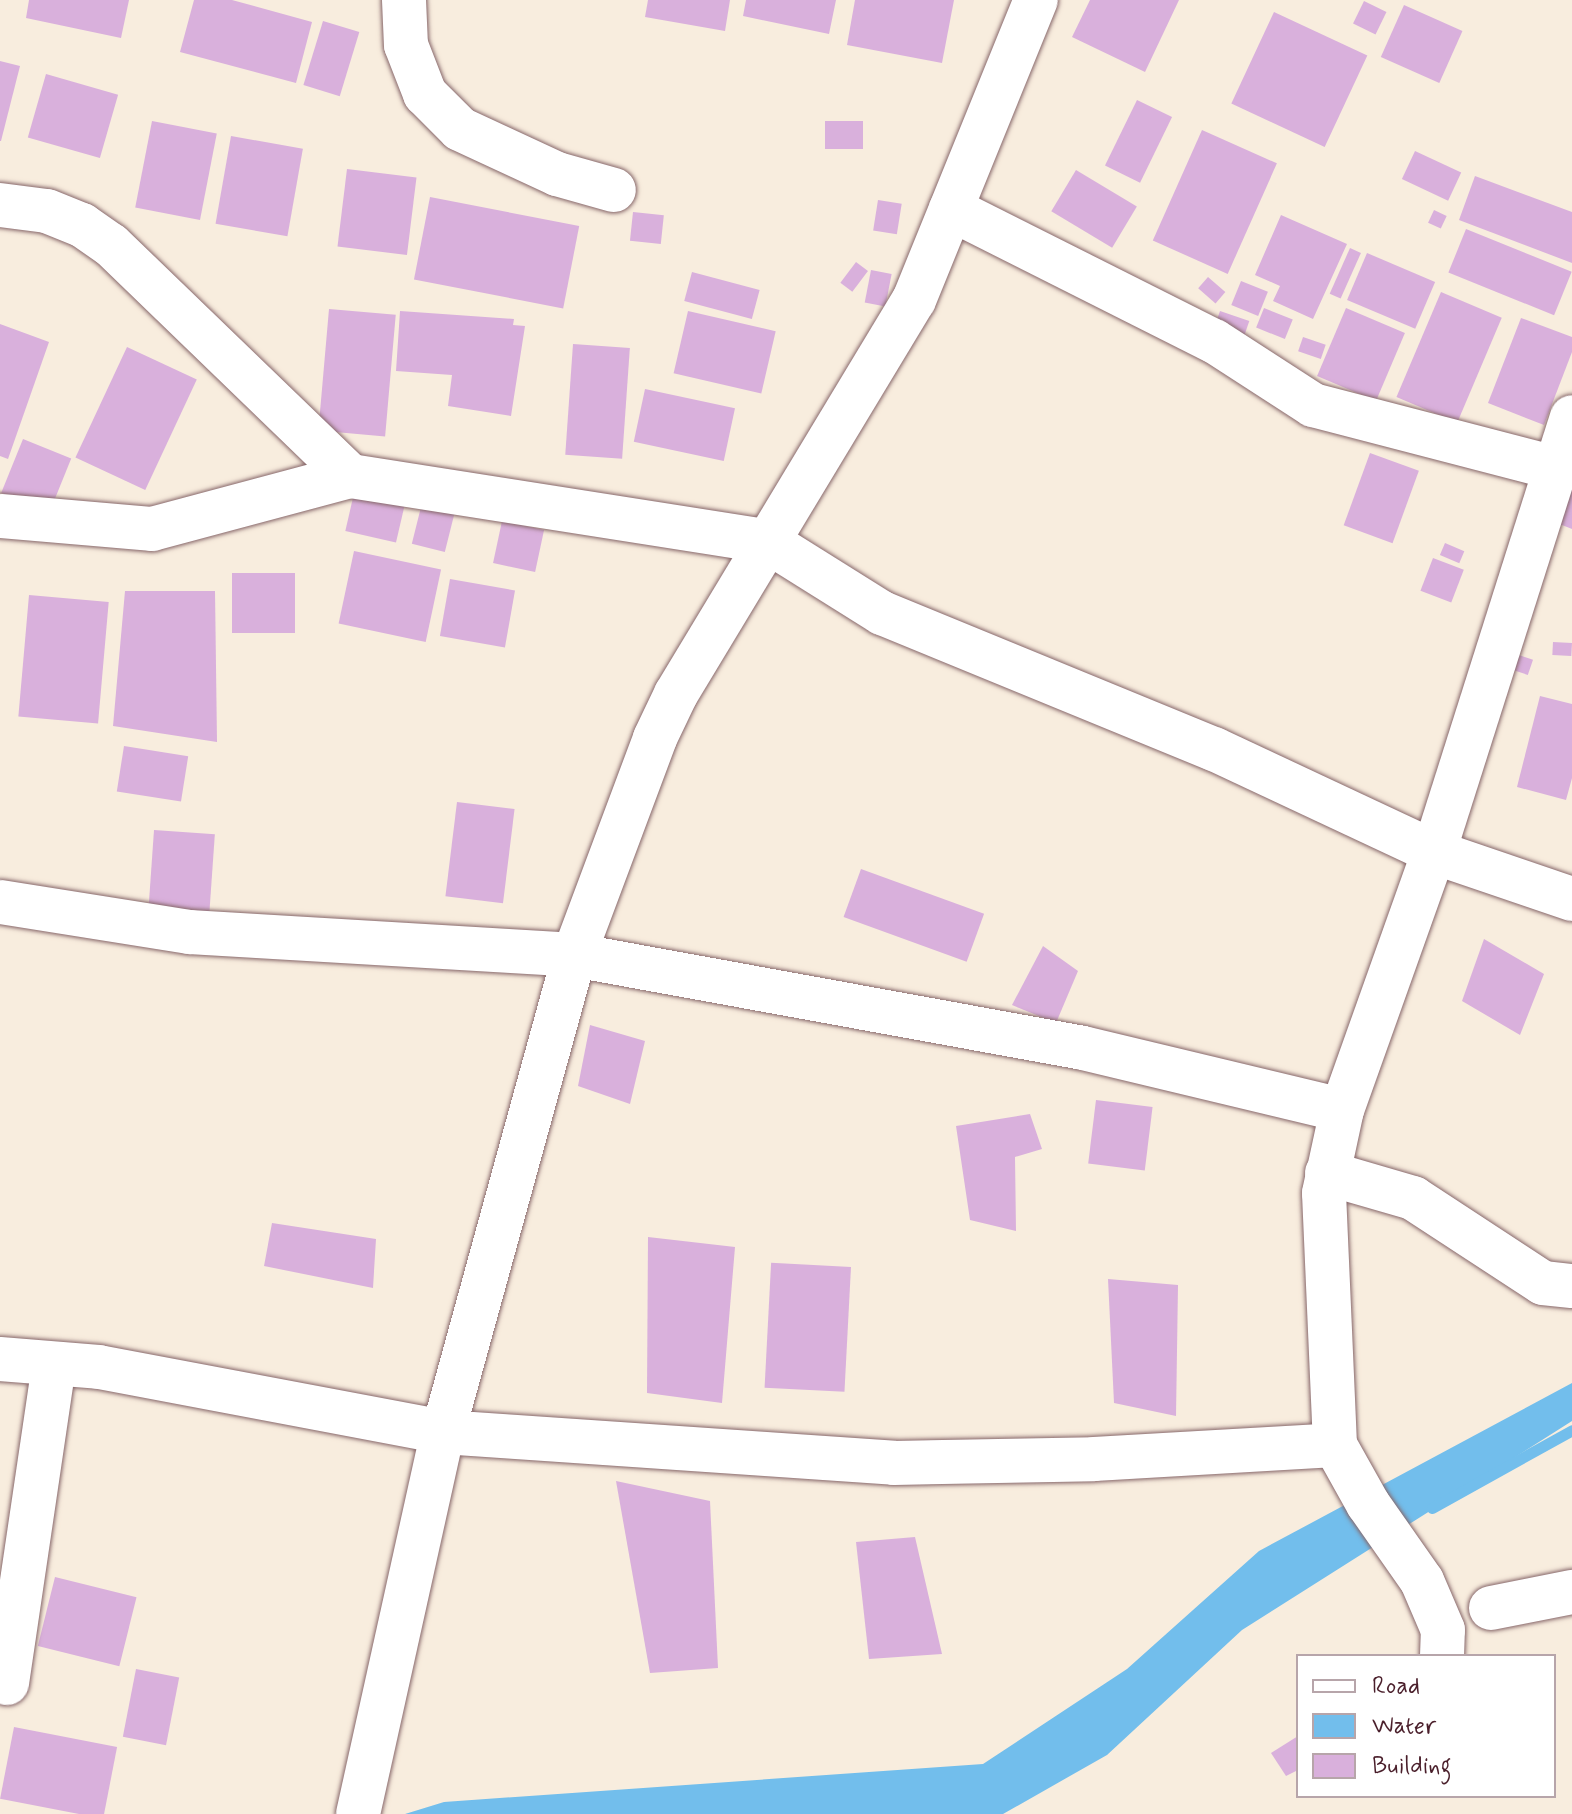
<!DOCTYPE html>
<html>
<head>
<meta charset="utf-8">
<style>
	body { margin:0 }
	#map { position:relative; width:1572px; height:1814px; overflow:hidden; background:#f8edde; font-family:Mynerve,sans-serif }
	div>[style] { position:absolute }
	.water>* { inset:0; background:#72beec }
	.stream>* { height:11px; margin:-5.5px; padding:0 5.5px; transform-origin:5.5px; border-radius:5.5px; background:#72beec }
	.building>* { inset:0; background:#d9b0dc; transform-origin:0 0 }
	.roads { filter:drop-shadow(0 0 2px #87676a) drop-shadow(0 0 2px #87676a) }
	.minor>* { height:44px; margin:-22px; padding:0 22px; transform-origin:22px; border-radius:22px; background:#fff }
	span { translate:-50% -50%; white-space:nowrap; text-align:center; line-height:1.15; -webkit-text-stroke:6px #fff; paint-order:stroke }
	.legend { position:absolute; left:1296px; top:1654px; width:260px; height:144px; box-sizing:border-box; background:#fff; border:2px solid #b7a5aa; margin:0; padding:10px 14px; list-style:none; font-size:24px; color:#4a1f2b }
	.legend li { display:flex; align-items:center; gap:16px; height:40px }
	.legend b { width:40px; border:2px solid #b7a5aa }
</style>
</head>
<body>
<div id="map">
	<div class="water">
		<div style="clip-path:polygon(1572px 1383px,1572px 1421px,1242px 1630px,1107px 1755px,1003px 1814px,405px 1814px,444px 1802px,983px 1764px,1127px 1669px,1259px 1551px)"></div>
	</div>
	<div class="stream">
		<div style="left:1432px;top:1508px;width:160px;rotate:-29.1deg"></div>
	</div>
	<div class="building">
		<div style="clip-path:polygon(29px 0,129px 0,121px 38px,26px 18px)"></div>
		<div style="clip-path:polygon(194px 0,232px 0,312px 22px,296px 83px,180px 52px)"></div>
		<div style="clip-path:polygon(648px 0,730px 0,725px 31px,645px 17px)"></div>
		<div style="clip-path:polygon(746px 0,836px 0,829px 34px,743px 16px)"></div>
		<div style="clip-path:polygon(855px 0,954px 0,942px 63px,847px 45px)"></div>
		<div style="clip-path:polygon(1090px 0,1179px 0,1145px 72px,1072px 37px)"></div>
		<div style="left:1364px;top:1px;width:25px;height:25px;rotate:26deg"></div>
		<div style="left:1404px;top:5px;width:64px;height:57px;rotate:24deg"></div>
		<div style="left:1274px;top:12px;width:103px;height:101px;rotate:25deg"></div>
		<div style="left:323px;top:21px;width:38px;height:67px;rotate:17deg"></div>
		<div style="clip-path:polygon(0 61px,20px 66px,1px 141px,0 141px)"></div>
		<div style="left:46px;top:74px;width:75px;height:66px;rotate:16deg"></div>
		<div style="left:1137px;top:100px;width:39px;height:73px;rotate:26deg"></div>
		<div style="left:152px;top:121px;width:66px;height:88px;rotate:11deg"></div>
		<div style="left:825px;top:121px;width:38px;height:28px"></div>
		<div style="left:1202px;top:130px;width:82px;height:121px;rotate:24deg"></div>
		<div style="left:231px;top:136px;width:73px;height:89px;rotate:10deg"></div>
		<div style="left:1415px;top:151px;width:51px;height:31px;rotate:25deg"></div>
		<div style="left:347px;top:169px;width:70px;height:78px;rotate:7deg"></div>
		<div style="left:1076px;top:170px;width:71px;height:48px;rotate:31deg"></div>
		<div style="clip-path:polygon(1475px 176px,1572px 212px,1572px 263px,1459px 220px)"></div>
		<div style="left:430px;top:197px;width:152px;height:84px;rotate:11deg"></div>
		<div style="left:878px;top:200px;width:24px;height:31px;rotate:9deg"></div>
		<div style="left:1434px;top:210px;width:14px;height:14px;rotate:25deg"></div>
		<div style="left:633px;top:212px;width:31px;height:29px;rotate:6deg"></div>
		<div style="clip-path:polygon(1281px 215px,1347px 244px,1313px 319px,1273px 301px,1280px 286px,1255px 275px)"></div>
		<div style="left:1466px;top:229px;width:114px;height:47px;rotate:22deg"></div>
		<div style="left:1350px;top:248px;width:12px;height:50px;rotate:24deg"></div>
		<div style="left:1367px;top:253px;width:74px;height:51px;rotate:23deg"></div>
		<div style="left:856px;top:262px;width:15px;height:26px;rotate:37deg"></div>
		<div style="left:871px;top:270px;width:21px;height:33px;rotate:11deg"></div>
		<div style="left:692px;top:272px;width:70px;height:30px;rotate:15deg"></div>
		<div style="left:1208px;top:277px;width:23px;height:15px;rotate:41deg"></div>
		<div style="left:1241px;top:281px;width:29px;height:26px;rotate:22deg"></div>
		<div style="left:1441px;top:292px;width:66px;height:114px;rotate:23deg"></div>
		<div style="left:1264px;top:308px;width:31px;height:21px;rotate:22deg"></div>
		<div style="left:1346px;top:308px;width:64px;height:74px;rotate:23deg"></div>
		<div style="left:329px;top:309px;width:67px;height:122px;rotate:5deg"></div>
		<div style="clip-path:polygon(400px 311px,514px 319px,513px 325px,525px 326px,511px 416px,448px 406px,452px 375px,396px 371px)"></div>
		<div style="left:688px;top:311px;width:90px;height:64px;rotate:13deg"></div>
		<div style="left:1220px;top:311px;width:31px;height:23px;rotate:19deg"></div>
		<div style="clip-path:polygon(1521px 318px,1572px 337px,1572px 352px,1544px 425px,1488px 403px)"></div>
		<div style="clip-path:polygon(0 324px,49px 342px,8px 459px,0 456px)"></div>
		<div style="left:1303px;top:337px;width:24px;height:15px;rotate:19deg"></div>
		<div style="left:573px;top:344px;width:57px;height:111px;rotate:4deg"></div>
		<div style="left:127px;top:347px;width:77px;height:122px;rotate:25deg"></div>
		<div style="left:645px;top:389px;width:92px;height:54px;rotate:12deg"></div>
		<div style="left:23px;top:439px;width:52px;height:58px;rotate:22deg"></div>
		<div style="left:1370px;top:453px;width:52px;height:77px;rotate:20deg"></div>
		<div style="clip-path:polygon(1572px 482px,1572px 529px,1557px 523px)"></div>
		<div style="left:355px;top:489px;width:52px;height:43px;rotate:13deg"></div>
		<div style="left:422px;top:503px;width:34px;height:42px;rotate:14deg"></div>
		<div style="left:502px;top:521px;width:43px;height:43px;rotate:12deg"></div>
		<div style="left:1445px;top:543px;width:21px;height:13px;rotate:23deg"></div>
		<div style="left:354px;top:551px;width:89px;height:74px;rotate:12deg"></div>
		<div style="left:1433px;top:558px;width:33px;height:35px;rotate:21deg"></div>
		<div style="left:232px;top:573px;width:63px;height:60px"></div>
		<div style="left:450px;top:579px;width:66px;height:58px;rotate:10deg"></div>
		<div style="clip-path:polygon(125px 591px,215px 591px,217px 742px,113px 726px)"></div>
		<div style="left:29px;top:595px;width:80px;height:122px;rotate:5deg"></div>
		<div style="left:1553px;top:642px;width:19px;height:13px;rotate:3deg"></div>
		<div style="left:1516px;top:654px;width:18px;height:16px;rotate:19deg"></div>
		<div style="clip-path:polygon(1540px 696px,1572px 704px,1572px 778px,1566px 800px,1517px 787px)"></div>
		<div style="left:124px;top:746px;width:65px;height:46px;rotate:9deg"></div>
		<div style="left:457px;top:802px;width:58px;height:95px;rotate:7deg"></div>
		<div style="left:154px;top:830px;width:61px;height:83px;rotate:4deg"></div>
		<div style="left:861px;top:869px;width:131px;height:51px;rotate:20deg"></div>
		<div style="clip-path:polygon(1484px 939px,1544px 974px,1520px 1035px,1462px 1001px)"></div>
		<div style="clip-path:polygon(1043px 946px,1078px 971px,1056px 1023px,1012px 1005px)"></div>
		<div style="clip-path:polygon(590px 1025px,645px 1041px,630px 1104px,578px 1086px)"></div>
		<div style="left:1096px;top:1100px;width:57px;height:64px;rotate:7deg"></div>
		<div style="clip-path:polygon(1030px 1114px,1042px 1149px,1015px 1157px,1016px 1231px,970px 1220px,956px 1126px)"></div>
		<div style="clip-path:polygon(272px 1223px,376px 1239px,373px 1288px,264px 1266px)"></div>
		<div style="clip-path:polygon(648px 1237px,735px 1247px,722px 1403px,647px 1393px)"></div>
		<div style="left:851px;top:1267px;width:125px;height:80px;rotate:93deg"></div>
		<div style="clip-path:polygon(1108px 1279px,1178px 1285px,1176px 1416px,1114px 1403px)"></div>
		<div style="clip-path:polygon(616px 1481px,710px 1501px,718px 1668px,650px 1673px)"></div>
		<div style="clip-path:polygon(915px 1537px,942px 1654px,869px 1659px,856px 1542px)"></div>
		<div style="left:55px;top:1577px;width:84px;height:71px;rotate:14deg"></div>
		<div style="left:136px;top:1669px;width:44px;height:69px;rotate:11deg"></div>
		<div style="left:14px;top:1727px;width:105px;height:73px;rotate:11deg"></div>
		<div style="clip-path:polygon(1298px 1736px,1298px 1770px,1286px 1776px,1271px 1753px)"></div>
	</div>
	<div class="roads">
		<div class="minor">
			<div style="left:404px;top:0;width:45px;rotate:87.5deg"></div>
			<div style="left:406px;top:45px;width:53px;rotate:68.8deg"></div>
			<div style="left:425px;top:94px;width:49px;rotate:45deg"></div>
			<div style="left:460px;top:129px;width:107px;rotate:24.9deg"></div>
			<div style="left:557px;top:174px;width:59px;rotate:15.7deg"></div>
			<div style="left:0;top:205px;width:47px;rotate:7.3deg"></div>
			<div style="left:47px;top:211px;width:38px;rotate:22deg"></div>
			<div style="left:82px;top:225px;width:35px;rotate:35deg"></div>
			<div style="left:111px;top:245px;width:332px;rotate:44deg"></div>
			<div style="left:350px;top:476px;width:205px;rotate:165deg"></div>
			<div style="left:152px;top:529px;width:153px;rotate:-175.1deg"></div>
			<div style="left:951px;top:209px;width:294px;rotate:26.7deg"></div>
			<div style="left:1214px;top:341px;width:118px;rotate:32.9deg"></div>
			<div style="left:1313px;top:405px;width:250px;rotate:14.6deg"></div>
			<div style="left:350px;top:476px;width:422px;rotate:8.9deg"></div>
			<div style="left:767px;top:541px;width:136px;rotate:32.1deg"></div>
			<div style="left:882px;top:613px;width:359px;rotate:22.3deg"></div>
			<div style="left:1214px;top:749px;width:243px;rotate:25.1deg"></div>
			<div style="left:1434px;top:852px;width:146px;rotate:18.8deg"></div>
			<div style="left:0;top:902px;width:192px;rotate:9deg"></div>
			<div style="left:190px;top:932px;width:385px;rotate:3.4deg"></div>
			<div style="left:574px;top:955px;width:517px;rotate:10.35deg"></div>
			<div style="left:1083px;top:1048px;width:266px;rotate:13.5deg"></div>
			<div style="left:1327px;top:1173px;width:90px;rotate:16.2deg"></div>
			<div style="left:1413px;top:1198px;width:155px;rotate:33.2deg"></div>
			<div style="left:1543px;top:1283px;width:29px;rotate:6deg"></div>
			<div style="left:0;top:1359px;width:99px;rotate:4.6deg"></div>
			<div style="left:99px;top:1367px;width:350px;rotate:10.7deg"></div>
			<div style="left:443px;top:1432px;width:452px;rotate:3.9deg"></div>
			<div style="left:894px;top:1463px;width:200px;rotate:-1.1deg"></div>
			<div style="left:1094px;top:1459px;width:241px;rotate:-3.3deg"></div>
			<div style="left:1491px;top:1608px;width:83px;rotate:-11.2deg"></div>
			<div style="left:1442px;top:1656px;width:26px;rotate:-88deg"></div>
			<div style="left:1443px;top:1630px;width:53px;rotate:-113.2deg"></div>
			<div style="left:1422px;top:1581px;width:94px;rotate:-125deg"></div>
			<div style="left:1368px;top:1504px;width:68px;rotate:-119.2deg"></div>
			<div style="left:1335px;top:1445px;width:252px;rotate:-92.5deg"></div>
			<div style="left:1324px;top:1193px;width:85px;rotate:-77.8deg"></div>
			<div style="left:1342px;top:1110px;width:274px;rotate:-70.4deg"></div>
			<div style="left:1434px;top:852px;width:456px;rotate:-72.4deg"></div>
			<div style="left:7px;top:1683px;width:322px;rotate:-81.6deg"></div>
			<div style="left:358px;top:1814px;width:391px;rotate:-77.5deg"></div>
			<div style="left:443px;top:1432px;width:495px;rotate:-74.6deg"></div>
			<div style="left:574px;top:955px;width:232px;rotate:-69.5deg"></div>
			<div style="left:655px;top:738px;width:49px;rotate:-64.5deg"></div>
			<div style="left:676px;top:694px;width:460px;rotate:-58.9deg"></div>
			<div style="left:914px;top:300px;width:324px;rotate:-67.9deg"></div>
		</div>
	</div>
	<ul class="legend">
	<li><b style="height:10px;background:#fff"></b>Road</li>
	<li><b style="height:22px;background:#72beec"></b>Water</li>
	<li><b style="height:22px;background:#d9b0dc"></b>Building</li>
	</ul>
</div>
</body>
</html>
